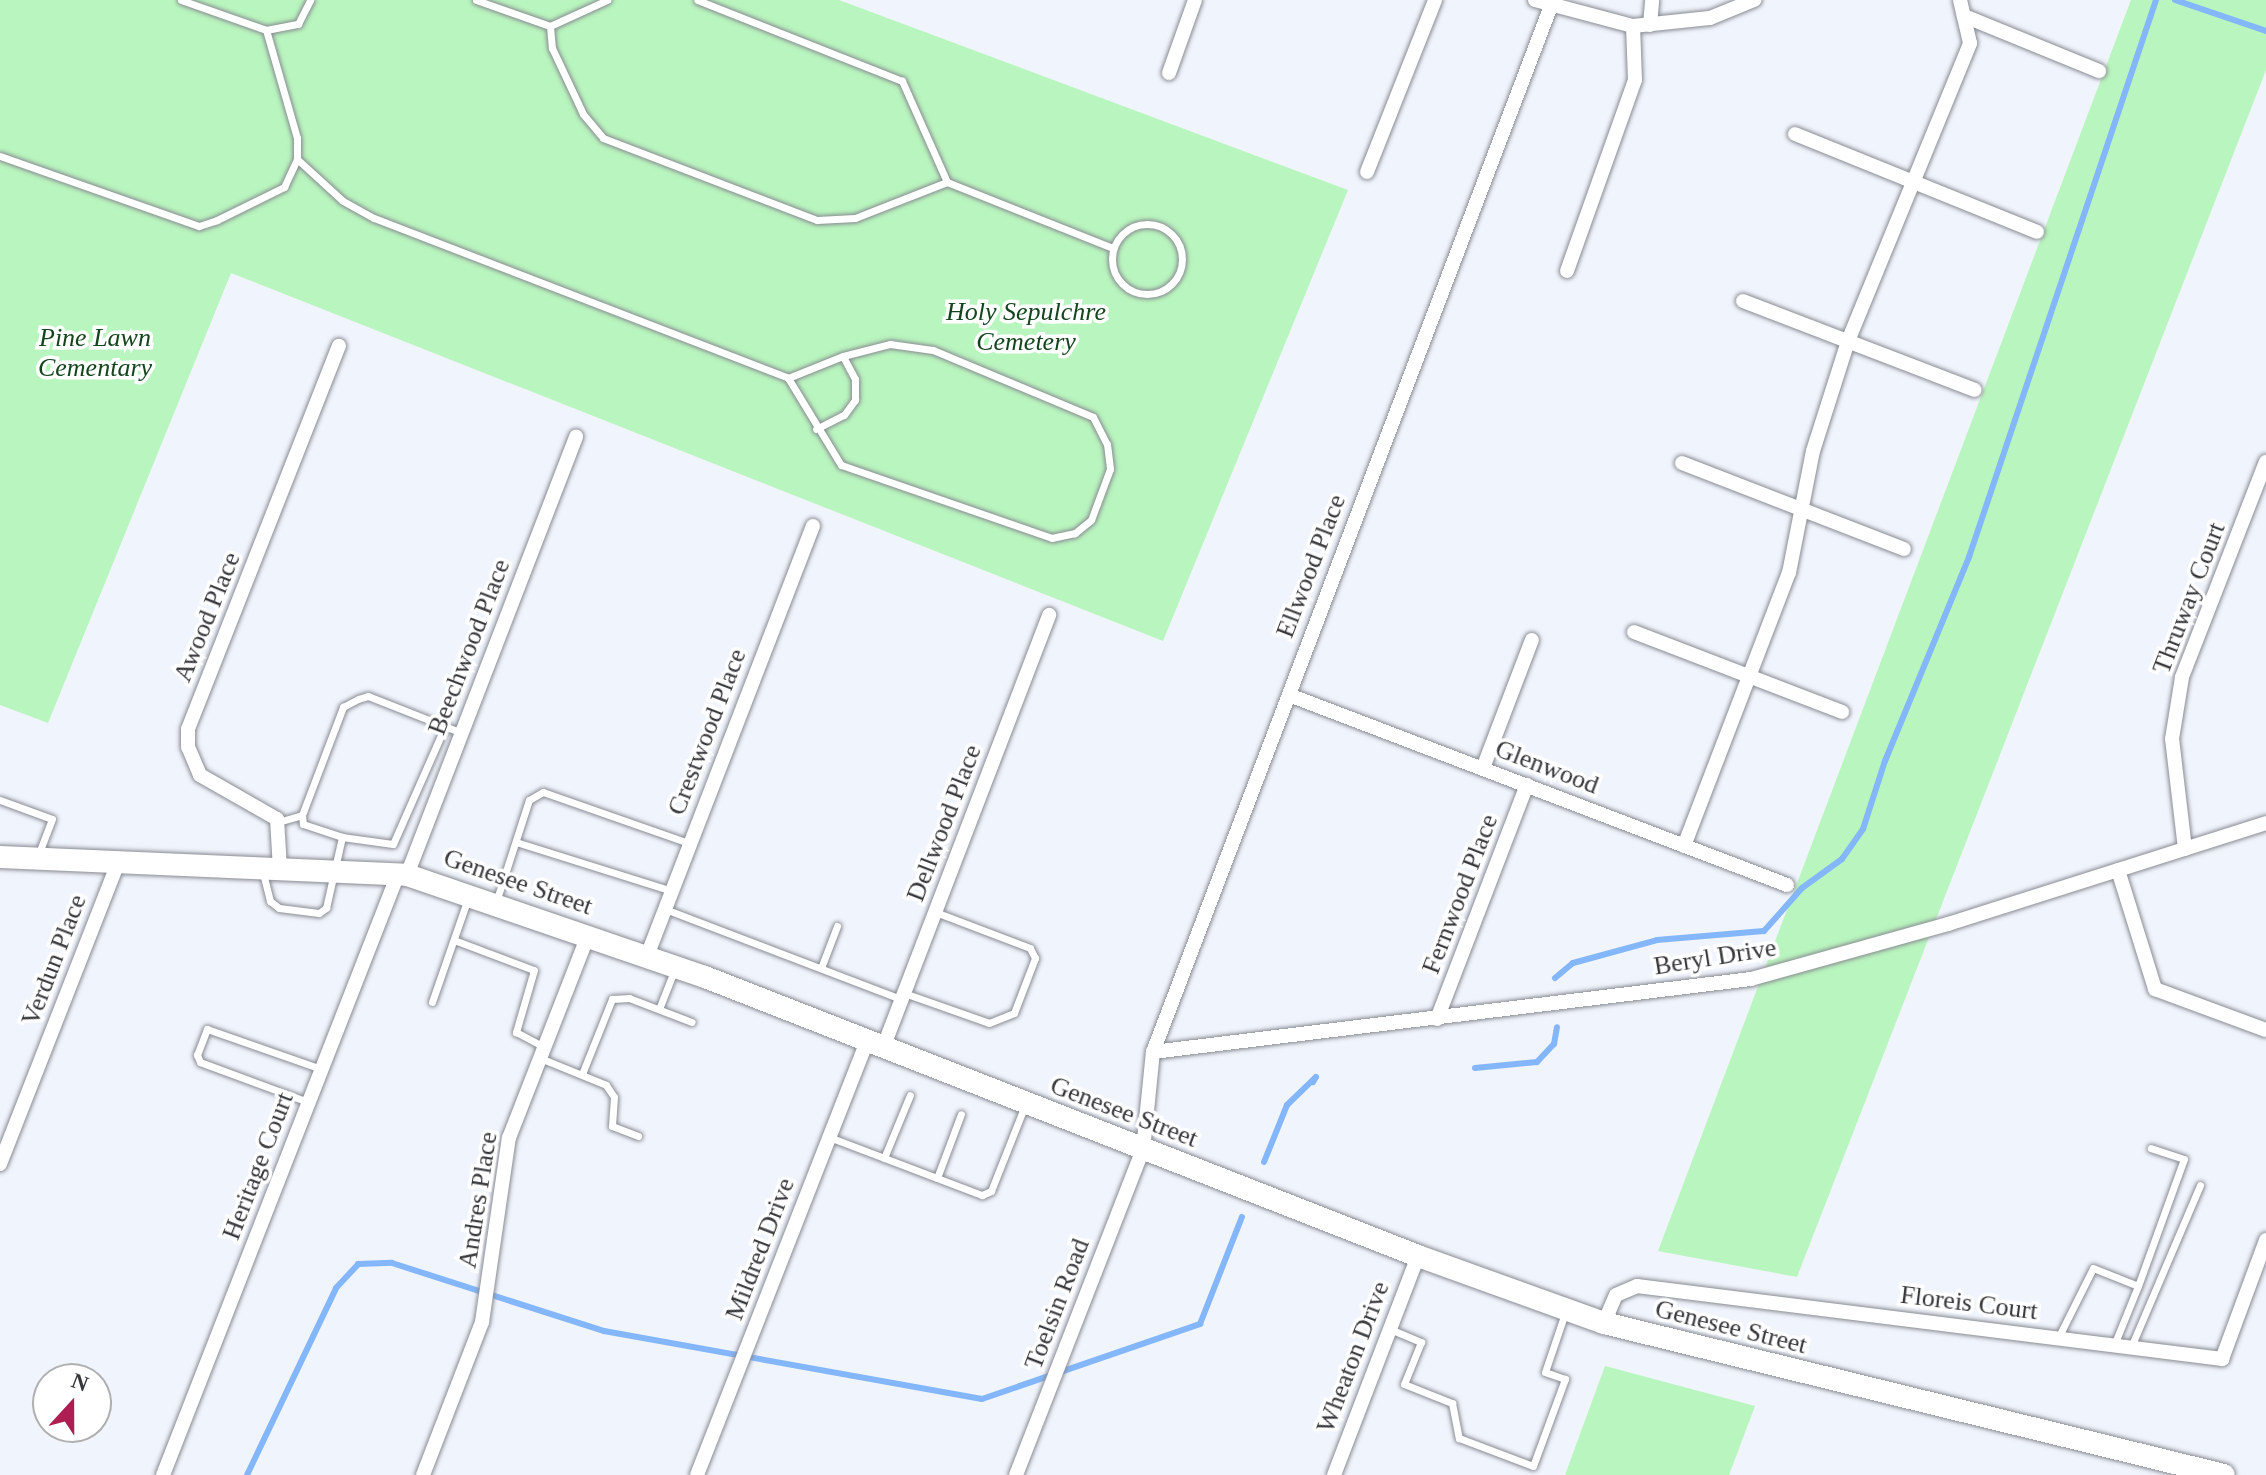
<!DOCTYPE html>
<html>
<head>
<meta charset="utf-8">
<style>
	body { margin:0 }
	#map { position:relative; width:2266px; height:1475px; overflow:hidden; background:#f0f4fc; font-family:Georgia,serif }
	div>[style] { position:absolute }
	.green>* { inset:0; background:#b9f5be }
	.stream>* { height:6px; margin:-3px; padding:0 3px; transform-origin:3px; border-radius:3px; background:#84b6fb }
	.roads { filter:drop-shadow(0 0 2px #888b92) drop-shadow(0 0 2px #888b92) }
	.lane>* { height:7px; margin:-3.5px; padding:0 3.5px; transform-origin:3.5px; border-radius:3.5px; background:#fff }
	.lane>.ring { margin:-3.5px; padding:0; box-sizing:content-box; background:none; border:7px solid #fff; border-radius:50% }
	.street>* { height:14px; margin:-7px; padding:0 7px; transform-origin:7px; border-radius:7px; background:#fff }
	.secondary>* { height:22px; margin:-11px; padding:0 11px; transform-origin:11px; border-radius:11px; background:#fff }
	span { translate:-50% -50%; white-space:nowrap; text-align:center; line-height:1.15; -webkit-text-stroke:7px #fff; paint-order:stroke }
	.park-label { font-size:26px; color:#14451d; font-style:italic }
	.street-label { font-size:26px; color:#36373a }
	.north { position:absolute; left:32px; top:1363px; width:80px; height:80px; box-sizing:border-box; background:#fff; border:2px solid #afafb0; border-radius:50%; rotate:21deg; font-size:22px; font-weight:700; line-height:32px; text-align:center; color:#36373a }
	.north::after { content:''; display:block; margin:auto; width:28px; height:36px; background:#ae1e52; clip-path:polygon(50% 0,100% 100%,50% 72%,0 100%) }
</style>
</head>
<body>
<div id="map">
	<div class="green">
		<div style="clip-path:polygon(0 0,839px 0,1348px 190px,1163px 641px,231px 273px,48px 723px,0 705px)"></div>
		<div style="clip-path:polygon(2131px 0,2266px 0,2266px 70px,1797px 1277px,1658px 1251px)"></div>
		<div style="clip-path:polygon(1605px 1366px,1755px 1406px,1729px 1475px,1565px 1475px)"></div>
	</div>
	<div class="stream">
		<div style="left:2175px;top:0;width:96px;rotate:18.8deg"></div>
		<div style="left:1555px;top:978px;width:23px;rotate:-40deg"></div>
		<div style="left:1573px;top:963px;width:87px;rotate:-15.3deg"></div>
		<div style="left:1657px;top:940px;width:107px;rotate:-4.8deg"></div>
		<div style="left:1764px;top:931px;width:57px;rotate:-48.5deg"></div>
		<div style="left:1802px;top:888px;width:49px;rotate:-35.9deg"></div>
		<div style="left:1842px;top:859px;width:37px;rotate:-55deg"></div>
		<div style="left:1863px;top:829px;width:71px;rotate:-72.1deg"></div>
		<div style="left:1885px;top:761px;width:221px;rotate:-67.6deg"></div>
		<div style="left:1969px;top:557px;width:588px;rotate:-71.44deg"></div>
		<div style="left:1475px;top:1068px;width:62px;rotate:-5.5deg"></div>
		<div style="left:1537px;top:1062px;width:25px;rotate:-47deg"></div>
		<div style="left:1554px;top:1044px;width:17px;rotate:-80deg"></div>
		<div style="left:1264px;top:1162px;width:61px;rotate:-68deg"></div>
		<div style="left:1287px;top:1105px;width:40px;rotate:-44deg"></div>
		<div style="left:1316px;top:1077px;width:6px;rotate:121deg"></div>
		<div style="left:247px;top:1475px;width:207px;rotate:-64.5deg"></div>
		<div style="left:336px;top:1288px;width:33px;rotate:-47deg"></div>
		<div style="left:358px;top:1264px;width:34px;rotate:-2deg"></div>
		<div style="left:392px;top:1263px;width:223px;rotate:17.8deg"></div>
		<div style="left:604px;top:1331px;width:384px;rotate:10.2deg"></div>
		<div style="left:982px;top:1399px;width:231px;rotate:-19deg"></div>
		<div style="left:1200px;top:1324px;width:115px;rotate:-68.6deg"></div>
	</div>
	<div class="roads">
		<div class="lane">
			<div style="left:181px;top:0;width:90px;rotate:19.4deg"></div>
			<div style="left:266px;top:30px;width:33px;rotate:-11deg"></div>
			<div style="left:298px;top:24px;width:27px;rotate:-63deg"></div>
			<div style="left:476px;top:0;width:78px;rotate:19.4deg"></div>
			<div style="left:550px;top:26px;width:22px;rotate:85deg"></div>
			<div style="left:552px;top:48px;width:73px;rotate:64.8deg"></div>
			<div style="left:583px;top:114px;width:31px;rotate:50deg"></div>
			<div style="left:603px;top:138px;width:229px;rotate:21deg"></div>
			<div style="left:817px;top:220px;width:38px;rotate:-3deg"></div>
			<div style="left:855px;top:218px;width:99px;rotate:-21.4deg"></div>
			<div style="left:947px;top:182px;width:111px;rotate:-114deg"></div>
			<div style="left:902px;top:81px;width:220px;rotate:-158.4deg"></div>
			<div style="left:550px;top:26px;width:63px;rotate:-24.5deg"></div>
			<div style="left:0;top:156px;width:211px;rotate:19.4deg"></div>
			<div style="left:199px;top:226px;width:19px;rotate:-18deg"></div>
			<div style="left:217px;top:220px;width:75px;rotate:-26.2deg"></div>
			<div style="left:284px;top:187px;width:31px;rotate:-65deg"></div>
			<div style="left:297px;top:159px;width:21px;rotate:-90deg"></div>
			<div style="left:297px;top:138px;width:112px;rotate:-106deg"></div>
			<div style="left:297px;top:159px;width:62px;rotate:42.4deg"></div>
			<div style="left:343px;top:201px;width:35px;rotate:29deg"></div>
			<div style="left:374px;top:218px;width:444px;rotate:21.1deg"></div>
			<div style="left:788px;top:378px;width:59px;rotate:-21.8deg"></div>
			<div style="left:843px;top:356px;width:49px;rotate:-14.3deg"></div>
			<div style="left:890px;top:344px;width:43px;rotate:7.9deg"></div>
			<div style="left:933px;top:350px;width:173px;rotate:22.7deg"></div>
			<div style="left:1093px;top:417px;width:30px;rotate:63deg"></div>
			<div style="left:1107px;top:444px;width:25px;rotate:83deg"></div>
			<div style="left:1110px;top:469px;width:54px;rotate:110.4deg"></div>
			<div style="left:1091px;top:520px;width:21px;rotate:141deg"></div>
			<div style="left:1075px;top:533px;width:24px;rotate:168deg"></div>
			<div style="left:1052px;top:538px;width:223px;rotate:-160.9deg"></div>
			<div style="left:841px;top:465px;width:102px;rotate:-121.3deg"></div>
			<div style="left:947px;top:182px;width:179px;rotate:21.7deg"></div>
			<div class="ring" style="left:1112px;top:224px;width:63px;height:63px"></div>
			<div style="left:816px;top:429px;width:31px;rotate:-27deg"></div>
			<div style="left:844px;top:415px;width:19px;rotate:-54deg"></div>
			<div style="left:855px;top:400px;width:21px;rotate:-90deg"></div>
			<div style="left:855px;top:379px;width:26px;rotate:-118deg"></div>
			<div style="left:0;top:800px;width:55px;rotate:20.1deg"></div>
			<div style="left:52px;top:819px;width:39px;rotate:111deg"></div>
			<div style="left:302px;top:815px;width:9px;rotate:84deg"></div>
			<div style="left:303px;top:824px;width:41px;rotate:18.4deg"></div>
			<div style="left:278px;top:822px;width:25px;rotate:-16deg"></div>
			<div style="left:302px;top:815px;width:116px;rotate:-69.2deg"></div>
			<div style="left:343px;top:707px;width:17px;rotate:-28deg"></div>
			<div style="left:358px;top:699px;width:10px;rotate:-17deg"></div>
			<div style="left:368px;top:696px;width:101px;rotate:21.5deg"></div>
			<div style="left:516px;top:842px;width:164px;rotate:17.4deg"></div>
			<div style="left:263px;top:873px;width:29px;rotate:76deg"></div>
			<div style="left:270px;top:901px;width:11px;rotate:38deg"></div>
			<div style="left:279px;top:908px;width:40px;rotate:7.1deg"></div>
			<div style="left:319px;top:913px;width:9px;rotate:-36deg"></div>
			<div style="left:326px;top:908px;width:73px;rotate:-77.3deg"></div>
			<div style="left:342px;top:837px;width:51px;rotate:7.8deg"></div>
			<div style="left:393px;top:844px;width:129px;rotate:-66.2deg"></div>
			<div style="left:496px;top:902px;width:107px;rotate:-72.1deg"></div>
			<div style="left:529px;top:800px;width:16px;rotate:-30deg"></div>
			<div style="left:543px;top:792px;width:155px;rotate:19.3deg"></div>
			<div style="left:665px;top:909px;width:253px;rotate:20.9deg"></div>
			<div style="left:454px;top:940px;width:85px;rotate:20.6deg"></div>
			<div style="left:534px;top:970px;width:65px;rotate:106.2deg"></div>
			<div style="left:516px;top:1032px;width:32px;rotate:28deg"></div>
			<div style="left:821px;top:968px;width:45px;rotate:-69.1deg"></div>
			<div style="left:904px;top:993px;width:90px;rotate:19.4deg"></div>
			<div style="left:989px;top:1023px;width:27px;rotate:-22deg"></div>
			<div style="left:1014px;top:1013px;width:59px;rotate:-69.1deg"></div>
			<div style="left:1035px;top:958px;width:11px;rotate:-117deg"></div>
			<div style="left:1030px;top:948px;width:102px;rotate:-159.2deg"></div>
			<div style="left:432px;top:1002px;width:110px;rotate:-70.9deg"></div>
			<div style="left:659px;top:1009px;width:41px;rotate:-68.5deg"></div>
			<div style="left:540px;top:1058px;width:71px;rotate:22.2deg"></div>
			<div style="left:606px;top:1085px;width:14px;rotate:56deg"></div>
			<div style="left:614px;top:1097px;width:29px;rotate:94deg"></div>
			<div style="left:612px;top:1126px;width:28px;rotate:21deg"></div>
			<div style="left:582px;top:1074px;width:81px;rotate:-68.2deg"></div>
			<div style="left:612px;top:999px;width:17px;rotate:-3deg"></div>
			<div style="left:629px;top:998px;width:67px;rotate:20.9deg"></div>
			<div style="left:308px;top:1102px;width:115px;rotate:-159.7deg"></div>
			<div style="left:200px;top:1062px;width:8px;rotate:-113deg"></div>
			<div style="left:197px;top:1055px;width:28px;rotate:-69deg"></div>
			<div style="left:207px;top:1029px;width:121px;rotate:19.3deg"></div>
			<div style="left:829px;top:1137px;width:164px;rotate:20.8deg"></div>
			<div style="left:982px;top:1195px;width:10px;rotate:-24deg"></div>
			<div style="left:991px;top:1191px;width:92px;rotate:-68.4deg"></div>
			<div style="left:884px;top:1158px;width:68px;rotate:-67.6deg"></div>
			<div style="left:937px;top:1178px;width:68px;rotate:-69.4deg"></div>
			<div style="left:2138px;top:1286px;width:135px;rotate:-70.1deg"></div>
			<div style="left:2184px;top:1159px;width:35px;rotate:-162deg"></div>
			<div style="left:1390px;top:1329px;width:34px;rotate:23deg"></div>
			<div style="left:1421px;top:1342px;width:45px;rotate:112deg"></div>
			<div style="left:1404px;top:1384px;width:52px;rotate:21.6deg"></div>
			<div style="left:1452px;top:1403px;width:36px;rotate:79deg"></div>
			<div style="left:1459px;top:1438px;width:79px;rotate:20.7deg"></div>
			<div style="left:1533px;top:1466px;width:93px;rotate:-69.8deg"></div>
			<div style="left:1565px;top:1379px;width:21px;rotate:-161deg"></div>
			<div style="left:1545px;top:1372px;width:62px;rotate:-71.3deg"></div>
			<div style="left:2058px;top:1338px;width:78px;rotate:-63.4deg"></div>
			<div style="left:2093px;top:1268px;width:48px;rotate:21.8deg"></div>
			<div style="left:2138px;top:1286px;width:64px;rotate:112.1deg"></div>
			<div style="left:2131px;top:1347px;width:176px;rotate:-66.9deg"></div>
		</div>
		<div class="street">
			<div style="left:1535px;top:0;width:101px;rotate:14.9deg"></div>
			<div style="left:1633px;top:26px;width:77px;rotate:-5.9deg"></div>
			<div style="left:1710px;top:18px;width:48px;rotate:-22.2deg"></div>
			<div style="left:1964px;top:16px;width:146px;rotate:22.2deg"></div>
			<div style="left:1650px;top:25px;width:25px;rotate:-85deg"></div>
			<div style="left:1169px;top:73px;width:77px;rotate:-70.4deg"></div>
			<div style="left:1795px;top:134px;width:261px;rotate:22deg"></div>
			<div style="left:1367px;top:172px;width:185px;rotate:-68.4deg"></div>
			<div style="left:1567px;top:271px;width:203px;rotate:-70.4deg"></div>
			<div style="left:1635px;top:80px;width:54px;rotate:-92.1deg"></div>
			<div style="left:1743px;top:301px;width:248px;rotate:21deg"></div>
			<div style="left:1682px;top:463px;width:238px;rotate:21.2deg"></div>
			<div style="left:1634px;top:632px;width:223px;rotate:21deg"></div>
			<div style="left:1289px;top:695px;width:533px;rotate:20.88deg"></div>
			<div style="left:1483px;top:768px;width:137px;rotate:-69.1deg"></div>
			<div style="left:1684px;top:846px;width:292px;rotate:-69deg"></div>
			<div style="left:1789px;top:573px;width:124px;rotate:-78.9deg"></div>
			<div style="left:1813px;top:451px;width:115px;rotate:-72.3deg"></div>
			<div style="left:1848px;top:341px;width:322px;rotate:-67.7deg"></div>
			<div style="left:1970px;top:43px;width:44px;rotate:-103.1deg"></div>
			<div style="left:2185px;top:849px;width:111px;rotate:-96.7deg"></div>
			<div style="left:2172px;top:739px;width:63px;rotate:-80.8deg"></div>
			<div style="left:2182px;top:677px;width:231px;rotate:-68.7deg"></div>
			<div style="left:280px;top:869px;width:50px;rotate:-93.4deg"></div>
			<div style="left:277px;top:819px;width:89px;rotate:-150.3deg"></div>
			<div style="left:200px;top:775px;width:30px;rotate:-113deg"></div>
			<div style="left:188px;top:747px;width:18px;rotate:-90deg"></div>
			<div style="left:188px;top:729px;width:412px;rotate:-68.5deg"></div>
			<div style="left:2118px;top:870px;width:125px;rotate:72.7deg"></div>
			<div style="left:2155px;top:989px;width:118px;rotate:20.3deg"></div>
			<div style="left:407px;top:875px;width:470px;rotate:-68.9deg"></div>
			<div style="left:647px;top:956px;width:461px;rotate:-68.9deg"></div>
			<div style="left:1437px;top:1019px;width:251px;rotate:-69deg"></div>
			<div style="left:883px;top:1048px;width:464px;rotate:-69deg"></div>
			<div style="left:1153px;top:1052px;width:602px;rotate:-6.96deg"></div>
			<div style="left:1751px;top:979px;width:205px;rotate:-15.6deg"></div>
			<div style="left:1948px;top:924px;width:334px;rotate:-17.6deg"></div>
			<div style="left:0;top:1164px;width:323px;rotate:-68.6deg"></div>
			<div style="left:1604px;top:1323px;width:30px;rotate:-67deg"></div>
			<div style="left:1616px;top:1295px;width:23px;rotate:-23deg"></div>
			<div style="left:1637px;top:1286px;width:590px;rotate:7.11deg"></div>
			<div style="left:2222px;top:1359px;width:127px;rotate:-69.7deg"></div>
			<div style="left:163px;top:1475px;width:645px;rotate:-68.64deg"></div>
			<div style="left:423px;top:1475px;width:164px;rotate:-68.9deg"></div>
			<div style="left:482px;top:1322px;width:186px;rotate:-81.7deg"></div>
			<div style="left:509px;top:1138px;width:218px;rotate:-68.7deg"></div>
			<div style="left:697px;top:1475px;width:466px;rotate:-68.6deg"></div>
			<div style="left:1016px;top:1475px;width:349px;rotate:-68.7deg"></div>
			<div style="left:1143px;top:1150px;width:99px;rotate:-84.2deg"></div>
			<div style="left:1153px;top:1052px;width:1119px;rotate:-69.17deg"></div>
			<div style="left:1334px;top:1475px;width:235px;rotate:-69deg"></div>
		</div>
		<div class="secondary">
			<div style="left:0;top:857px;width:407px;rotate:2.5deg"></div>
			<div style="left:407px;top:875px;width:315px;rotate:18.9deg"></div>
			<div style="left:705px;top:977px;width:766px;rotate:21.37deg"></div>
			<div style="left:1418px;top:1256px;width:198px;rotate:19.8deg"></div>
			<div style="left:1604px;top:1323px;width:638px;rotate:13.78deg"></div>
		</div>
	</div>
	<div class="park-label">
		<span style="left:1026px;top:327px">Holy Sepulchre<br>Cemetery</span>
		<span style="left:95px;top:353px">Pine Lawn<br>Cementary</span>
	</div>
	<div class="street-label">
		<span style="left:1311px;top:566px;rotate:-69deg">Ellwood Place</span>
		<span style="left:2189px;top:598px;rotate:-69deg">Thruway Court</span>
		<span style="left:207px;top:617px;rotate:-68deg">Awood Place</span>
		<span style="left:469px;top:647px;rotate:-69deg">Beechwood Place</span>
		<span style="left:707px;top:732px;rotate:-69deg">Crestwood Place</span>
		<span style="left:1547px;top:767px;rotate:21deg">Glenwood</span>
		<span style="left:944px;top:823px;rotate:-69deg">Dellwood Place</span>
		<span style="left:518px;top:882px;rotate:19deg">Genesee Street</span>
		<span style="left:1460px;top:894px;rotate:-69deg">Fernwood Place</span>
		<span style="left:1715px;top:957px;rotate:-9deg">Beryl Drive</span>
		<span style="left:54px;top:960px;rotate:-69deg">Verdun Place</span>
		<span style="left:1124px;top:1112px;rotate:21deg">Genesee Street</span>
		<span style="left:258px;top:1166px;rotate:-69deg">Heritage Court</span>
		<span style="left:478px;top:1200px;rotate:-81deg">Andres Place</span>
		<span style="left:760px;top:1249px;rotate:-69deg">Mildred Drive</span>
		<span style="left:1969px;top:1303px;rotate:7deg">Floreis Court</span>
		<span style="left:1057px;top:1304px;rotate:-69deg">Toelsin Road</span>
		<span style="left:1731px;top:1327px;rotate:14deg">Genesee Street</span>
		<span style="left:1353px;top:1357px;rotate:-69deg">Wheaton Drive</span>
	</div>
	<div class="north">N</div>
</div>
</body>
</html>
